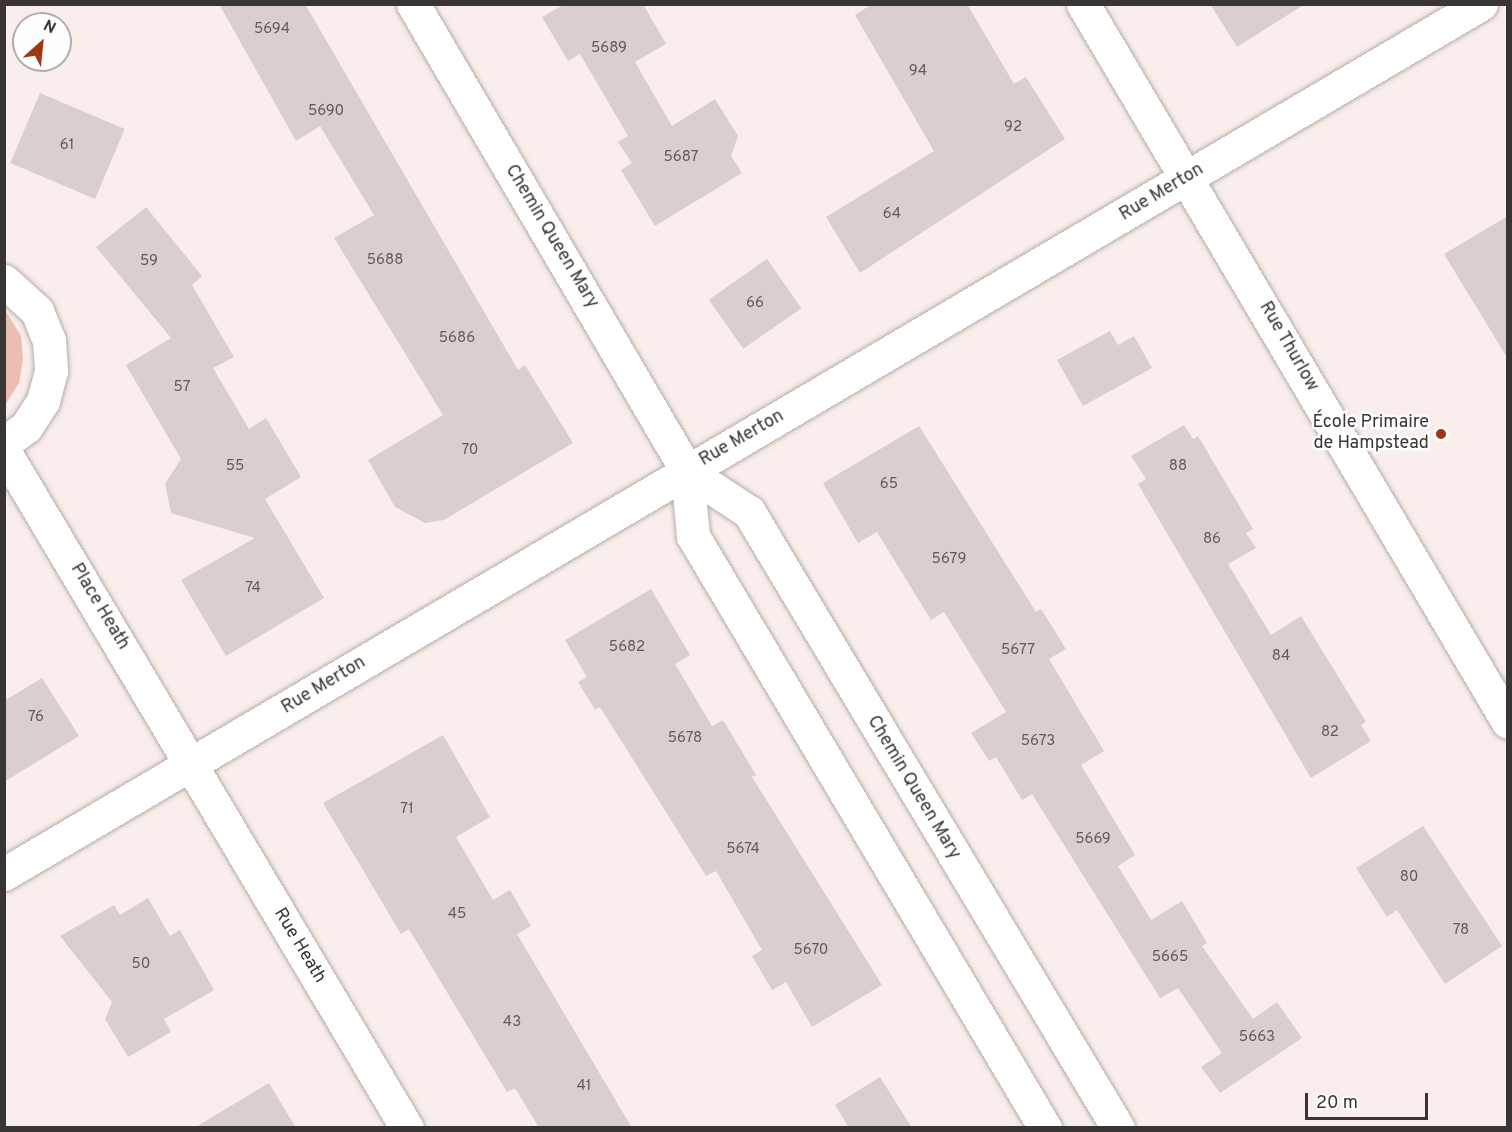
<!DOCTYPE html>
<html>
<head>
<meta charset="utf-8">
<style>
	body { margin:0 }
	#map { position:relative; width:1512px; height:1132px; overflow:hidden; background:#f9eeeb; font-family:Overpass,sans-serif }
	div>[style] { position:absolute }
	.green>* { inset:0; background:#eabeb0 }
	.building>* { inset:0; background:#d9cfcc; transform-origin:0 0 }
	.roads { filter:drop-shadow(0 0 2px #b6aca9) drop-shadow(0 0 2px #b6aca9) }
	.minor>* { height:33px; margin:-16.5px; padding:0 16.5px; transform-origin:16.5px; border-radius:16.5px; background:#fff }
	.dots>* { width:16px; height:16px; translate:-50% -50%; box-sizing:border-box; border:3px solid #fefefe; border-radius:50% }
	span { translate:-50% -50%; white-space:nowrap; text-align:center; line-height:1.15; -webkit-text-stroke:5px #fefefe; paint-order:stroke }
	.number-label { font-size:15px; color:#615c5a }
	.number-label span { -webkit-text-stroke-width:0 }
	.street-label { font-size:18px; color:#393534 }
	.poi-label { font-size:18px; color:#393534 }
	.right { translate:-100% -50%; text-align:right }
	.frame { position:absolute; inset:0; border:6px solid #393534; pointer-events:none }
	.north { position:absolute; left:12px; top:12px; width:60px; height:60px; box-sizing:border-box; background:#fefefe; border:2px solid #afaead; border-radius:50%; rotate:27deg; font-size:16px; font-weight:700; line-height:24px; text-align:center; color:#393534 }
	.north::after { content:''; display:block; margin:auto; width:21px; height:27px; background:#9e3813; clip-path:polygon(50% 0,100% 100%,50% 72%,0 100%) }
	.scale { position:absolute; left:1305px; top:1093px; width:123px; height:27px; box-sizing:border-box; border:3px solid #393534; border-top:0; padding-left:8px; font-size:18px; line-height:21px; white-space:nowrap; color:#393534; -webkit-text-stroke:4px #fefefe; paint-order:stroke }
</style>
</head>
<body>
<div id="map">
	<div class="green">
		<div style="clip-path:polygon(5px 310px,21px 336px,23px 360px,19px 383px,5px 405px)"></div>
	</div>
	<div class="building">
		<div style="clip-path:polygon(219px 4px,305px 4px,518px 370px,525px 365px,573px 443px,444px 520px,425px 523px,395px 507px,368px 460px,443px 415px,334px 238px,374px 215px,320px 126px,296px 141px)"></div>
		<div style="clip-path:polygon(565px 4px,643px 4px,666px 44px,635px 62px,672px 126px,715px 99px,738px 136px,731px 156px,742px 173px,655px 226px,621px 170px,632px 163px,618px 142px,628px 136px,580px 54px,568px 61px,542px 17px)"></div>
		<div style="clip-path:polygon(872px 4px,967px 4px,1014px 84px,1026px 77px,1065px 139px,860px 273px,826px 217px,934px 151px,855px 15px)"></div>
		<div style="clip-path:polygon(1210px 4px,1305px 4px,1237px 47px)"></div>
		<div style="left:40px;top:93px;width:92px;height:76px;rotate:23deg"></div>
		<div style="clip-path:polygon(146px 207px,202px 276px,192px 285px,234px 357px,213px 368px,249px 429px,266px 418px,301px 477px,265px 499px,324px 598px,226px 656px,181px 580px,255px 538px,171px 513px,165px 484px,181px 459px,126px 365px,171px 338px,96px 247px)"></div>
		<div style="clip-path:polygon(1508px 216px,1508px 359px,1444px 254px)"></div>
		<div style="left:767px;top:259px;width:60px;height:71px;rotate:55deg"></div>
		<div style="clip-path:polygon(1110px 331px,1118px 345px,1134px 336px,1152px 368px,1083px 406px,1057px 360px)"></div>
		<div style="clip-path:polygon(1184px 425px,1193px 439px,1198px 436px,1253px 529px,1246px 533px,1256px 548px,1228px 564px,1271px 635px,1301px 616px,1366px 722px,1361px 725px,1371px 741px,1311px 778px,1138px 484px,1146px 479px,1131px 456px)"></div>
		<div style="clip-path:polygon(919px 426px,1036px 612px,1041px 609px,1066px 649px,1049px 659px,1104px 751px,1081px 765px,1135px 855px,1118px 866px,1151px 920px,1182px 901px,1207px 943px,1202px 946px,1253px 1019px,1277px 1002px,1302px 1038px,1220px 1093px,1201px 1067px,1222px 1053px,1178px 988px,1160px 998px,1032px 794px,1022px 800px,996px 757px,989px 761px,971px 733px,1006px 712px,944px 612px,931px 620px,877px 532px,858px 543px,823px 483px)"></div>
		<div style="clip-path:polygon(651px 589px,690px 655px,675px 664px,712px 726px,723px 720px,756px 775px,752px 777px,882px 985px,812px 1027px,786px 982px,772px 990px,752px 956px,762px 950px,716px 871px,706px 876px,600px 707px,595px 710px,578px 682px,587px 677px,565px 640px)"></div>
		<div style="clip-path:polygon(42px 678px,79px 736px,4px 782px,4px 701px)"></div>
		<div style="clip-path:polygon(443px 735px,490px 817px,456px 837px,493px 900px,510px 890px,531px 926px,517px 934px,632px 1128px,539px 1128px,515px 1088px,507px 1092px,409px 929px,401px 934px,323px 803px)"></div>
		<div style="clip-path:polygon(1423px 826px,1502px 946px,1445px 984px,1397px 910px,1387px 917px,1356px 868px)"></div>
		<div style="clip-path:polygon(148px 898px,170px 936px,180px 930px,214px 990px,164px 1019px,171px 1032px,128px 1057px,105px 1019px,112px 1002px,60px 936px,114px 905px,120px 915px)"></div>
		<div style="clip-path:polygon(880px 1077px,912px 1128px,849px 1128px,835px 1105px)"></div>
		<div style="clip-path:polygon(269px 1083px,296px 1128px,194px 1128px)"></div>
	</div>
	<div class="roads">
		<div class="minor">
			<div style="left:413px;top:4px;width:541px;rotate:59.6deg"></div>
			<div style="left:687px;top:471px;width:65px;rotate:84.7deg"></div>
			<div style="left:693px;top:536px;width:689px;rotate:59.26deg"></div>
			<div style="left:1083px;top:4px;width:834px;rotate:59.38deg"></div>
			<div style="left:4px;top:281px;width:45px;rotate:42.3deg"></div>
			<div style="left:37px;top:311px;width:31px;rotate:68deg"></div>
			<div style="left:49px;top:340px;width:31px;rotate:86deg"></div>
			<div style="left:51px;top:371px;width:31px;rotate:105deg"></div>
			<div style="left:43px;top:401px;width:31px;rotate:123deg"></div>
			<div style="left:26px;top:427px;width:27px;rotate:144deg"></div>
			<div style="left:4px;top:451px;width:788px;rotate:59.24deg"></div>
			<div style="left:687px;top:471px;width:74px;rotate:33.5deg"></div>
			<div style="left:749px;top:512px;width:718px;rotate:59.08deg"></div>
			<div style="left:4px;top:874px;width:1714px;rotate:-30.5deg"></div>
		</div>
	</div>
	<div class="dots">
		<div style="left:1441px;top:434px;background:#9e3813"></div>
	</div>
	<div class="number-label">
		<span style="left:272px;top:30px">5694</span>
		<span style="left:609px;top:49px">5689</span>
		<span style="left:918px;top:72px">94</span>
		<span style="left:326px;top:112px">5690</span>
		<span style="left:1013px;top:128px">92</span>
		<span style="left:67px;top:146px">61</span>
		<span style="left:681px;top:158px">5687</span>
		<span style="left:892px;top:215px">64</span>
		<span style="left:385px;top:261px">5688</span>
		<span style="left:149px;top:262px">59</span>
		<span style="left:755px;top:304px">66</span>
		<span style="left:457px;top:339px">5686</span>
		<span style="left:182px;top:388px">57</span>
		<span style="left:470px;top:451px">70</span>
		<span style="left:235px;top:467px">55</span>
		<span style="left:1178px;top:467px">88</span>
		<span style="left:889px;top:485px">65</span>
		<span style="left:1212px;top:540px">86</span>
		<span style="left:949px;top:560px">5679</span>
		<span style="left:253px;top:589px">74</span>
		<span style="left:627px;top:648px">5682</span>
		<span style="left:1018px;top:651px">5677</span>
		<span style="left:1281px;top:657px">84</span>
		<span style="left:36px;top:718px">76</span>
		<span style="left:1330px;top:733px">82</span>
		<span style="left:685px;top:739px">5678</span>
		<span style="left:1038px;top:742px">5673</span>
		<span style="left:407px;top:810px">71</span>
		<span style="left:1093px;top:840px">5669</span>
		<span style="left:743px;top:850px">5674</span>
		<span style="left:1409px;top:878px">80</span>
		<span style="left:457px;top:915px">45</span>
		<span style="left:1461px;top:931px">78</span>
		<span style="left:811px;top:951px">5670</span>
		<span style="left:1170px;top:958px">5665</span>
		<span style="left:141px;top:965px">50</span>
		<span style="left:512px;top:1023px">43</span>
		<span style="left:1257px;top:1038px">5663</span>
		<span style="left:584px;top:1087px">41</span>
	</div>
	<div class="street-label">
		<span style="left:1162px;top:193px;rotate:-31deg">Rue Merton</span>
		<span style="left:551px;top:237px;rotate:59deg">Chemin Queen Mary</span>
		<span style="left:1288px;top:347px;rotate:60deg">Rue Thurlow</span>
		<span style="left:742px;top:439px;rotate:-30deg">Rue Merton</span>
		<span style="left:99px;top:607px;rotate:59deg">Place Heath</span>
		<span style="left:324px;top:686px;rotate:-31deg">Rue Merton</span>
		<span style="left:913px;top:788px;rotate:59deg">Chemin Queen Mary</span>
		<span style="left:299px;top:946px;rotate:59deg">Rue Heath</span>
	</div>
	<div class="poi-label">
		<span class="right" style="left:1429px;top:434px">École Primaire<br>de Hampstead</span>
	</div>
	<div class="frame"></div>
	<div class="north">N</div>
	<div class="scale">20 m</div>
</div>
</body>
</html>
